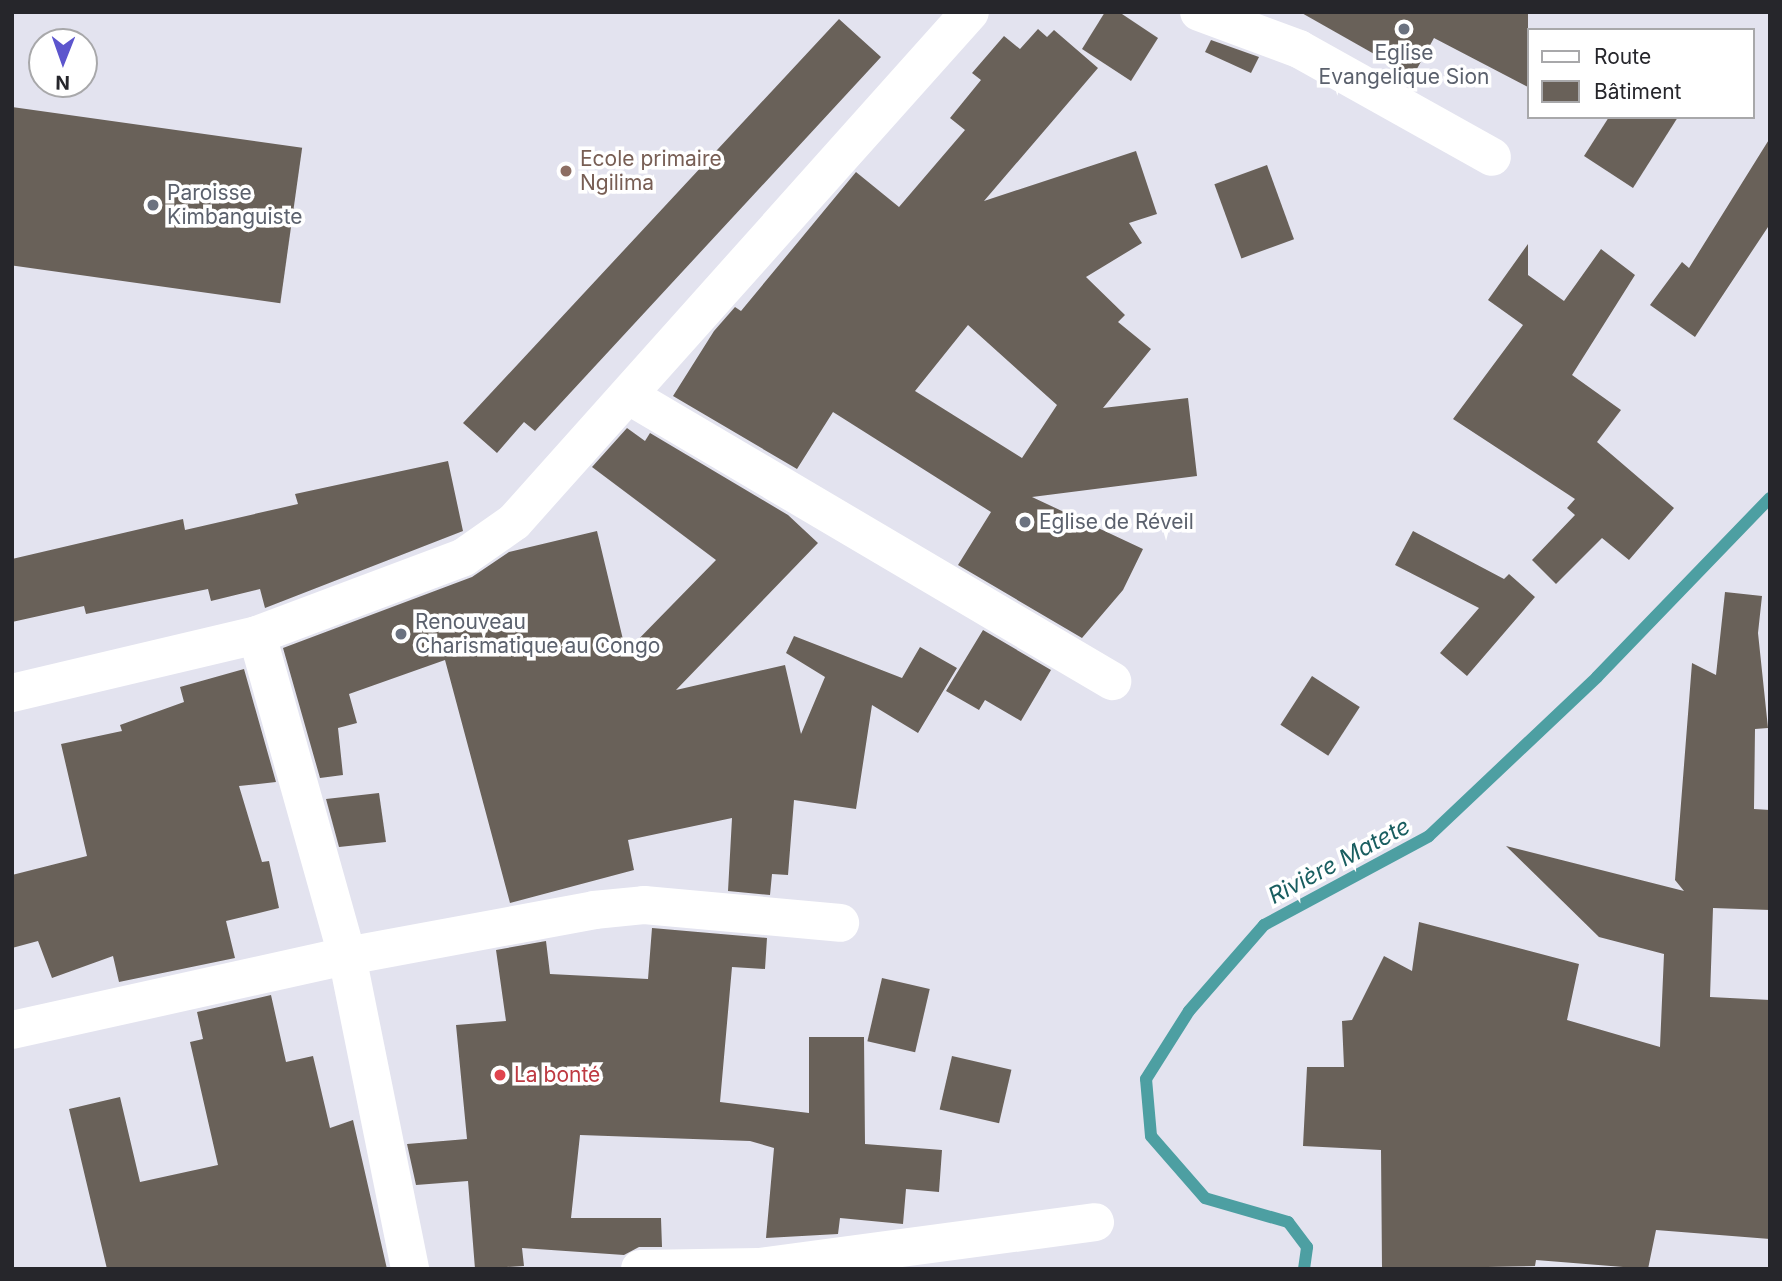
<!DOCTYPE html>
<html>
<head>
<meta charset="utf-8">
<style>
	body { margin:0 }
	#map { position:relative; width:1782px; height:1281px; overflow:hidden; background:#e3e3ef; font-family:Inter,sans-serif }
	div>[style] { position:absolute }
	.stream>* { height:12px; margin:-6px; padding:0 6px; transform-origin:6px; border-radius:6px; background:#4d9fa2 }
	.building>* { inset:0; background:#696159; transform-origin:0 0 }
	.minor>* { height:38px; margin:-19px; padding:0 19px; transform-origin:19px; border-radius:19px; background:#fff }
	.dots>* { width:19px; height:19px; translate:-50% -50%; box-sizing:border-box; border:4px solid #fff; border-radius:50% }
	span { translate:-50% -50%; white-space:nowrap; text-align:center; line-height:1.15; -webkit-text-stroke:7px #fff; paint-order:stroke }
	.worship-label { font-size:21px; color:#5b616d }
	.left { translate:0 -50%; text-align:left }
	.education-label { font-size:21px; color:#785e54 }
	.health-label { font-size:21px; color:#be3a42 }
	.water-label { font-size:23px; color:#195e60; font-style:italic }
	.frame { position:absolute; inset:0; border:14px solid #26262b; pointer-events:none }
	.legend { position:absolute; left:1527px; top:28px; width:228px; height:91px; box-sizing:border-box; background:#fff; border:2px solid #a8a8aa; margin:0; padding:9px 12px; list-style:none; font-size:21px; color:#26262b }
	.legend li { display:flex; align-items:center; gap:14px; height:35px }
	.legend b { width:35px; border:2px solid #a8a8aa }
	.north { position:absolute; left:28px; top:28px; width:70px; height:70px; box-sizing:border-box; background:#fff; border:2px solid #a8a8aa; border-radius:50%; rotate:181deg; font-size:19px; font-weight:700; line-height:28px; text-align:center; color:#26262b }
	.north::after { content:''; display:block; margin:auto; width:24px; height:32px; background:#5c55cd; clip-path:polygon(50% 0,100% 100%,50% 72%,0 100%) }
</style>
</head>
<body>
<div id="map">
	<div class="stream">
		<div style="left:1304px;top:1269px;width:22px;rotate:-82deg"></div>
		<div style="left:1307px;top:1247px;width:31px;rotate:-127deg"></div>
		<div style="left:1288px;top:1222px;width:86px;rotate:-163.9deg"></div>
		<div style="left:1205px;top:1198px;width:82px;rotate:-131.1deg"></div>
		<div style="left:1151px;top:1136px;width:57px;rotate:-95deg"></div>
		<div style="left:1146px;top:1079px;width:80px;rotate:-57.7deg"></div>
		<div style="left:1189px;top:1011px;width:114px;rotate:-48.9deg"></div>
		<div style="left:1264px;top:925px;width:187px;rotate:-28.3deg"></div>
		<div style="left:1429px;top:836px;width:231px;rotate:-43.4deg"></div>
		<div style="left:1597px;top:677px;width:249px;rotate:-46deg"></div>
	</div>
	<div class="building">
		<div style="clip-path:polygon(1105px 12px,1119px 12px,1158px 38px,1131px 81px,1082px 49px)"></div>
		<div style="clip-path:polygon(1300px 12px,1528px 12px,1528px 87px,1434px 38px,1413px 76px)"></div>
		<div style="clip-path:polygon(839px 19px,881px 57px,535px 431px,524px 422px,497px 453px,463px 423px)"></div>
		<div style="clip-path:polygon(evenodd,1038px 29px,1047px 37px,1054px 30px,1098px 68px,984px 201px,1136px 151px,1157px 214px,1129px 223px,1142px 243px,1086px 277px,1125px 315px,1118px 322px,1151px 349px,1103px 408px,1188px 398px,1197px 476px,1032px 497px,1143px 549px,1123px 590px,1082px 638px,958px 565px,991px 512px,833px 412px,797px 469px,673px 396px,714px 331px,735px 307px,741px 311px,856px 172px,899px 207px,965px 130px,950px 118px,981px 80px,972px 73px,1004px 36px,1020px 49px,1038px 29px,968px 325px,1057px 405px,1022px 458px,915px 391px,968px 325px)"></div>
		<div style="clip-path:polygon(1211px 40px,1259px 57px,1251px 73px,1205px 52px)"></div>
		<div style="left:12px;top:107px;width:293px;height:157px;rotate:8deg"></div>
		<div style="clip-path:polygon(1609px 117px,1678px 117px,1633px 188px,1584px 156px)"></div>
		<div style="clip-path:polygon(1770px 138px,1770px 224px,1695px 337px,1650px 305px,1682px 262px,1689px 268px)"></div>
		<div style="left:1267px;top:165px;width:79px;height:56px;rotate:70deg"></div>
		<div style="clip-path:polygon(1528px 244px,1528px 275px,1564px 301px,1601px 249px,1635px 275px,1572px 375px,1621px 410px,1597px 442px,1674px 508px,1629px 560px,1602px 538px,1556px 584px,1532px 560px,1575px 515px,1567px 508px,1575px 499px,1453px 419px,1523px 325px,1488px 300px)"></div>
		<div style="clip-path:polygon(627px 428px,645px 441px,650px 433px,788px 515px,818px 543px,676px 690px,785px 665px,801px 734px,825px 677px,786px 653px,794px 636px,902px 678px,920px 647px,957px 668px,918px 733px,872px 705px,856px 809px,794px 800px,788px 875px,772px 874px,770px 895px,728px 891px,732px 818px,628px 840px,634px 870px,510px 903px,445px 660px,349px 694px,357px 723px,338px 728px,343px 775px,320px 778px,283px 648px,472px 577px,509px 552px,597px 531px,626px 652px,716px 560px,592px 467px)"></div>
		<div style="clip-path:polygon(448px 461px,463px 531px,265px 608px,260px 589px,211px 601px,208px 589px,86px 614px,84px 606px,12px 622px,12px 559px,183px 519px,185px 530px,298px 504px,295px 494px)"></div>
		<div style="clip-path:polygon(1413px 531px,1504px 579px,1509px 574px,1535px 597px,1467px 676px,1440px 653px,1479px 608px,1395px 565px)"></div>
		<div style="clip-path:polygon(1725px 592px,1762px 596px,1758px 633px,1768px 728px,1755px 729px,1754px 809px,1770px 810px,1770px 910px,1713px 908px,1710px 997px,1770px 1000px,1770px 1239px,1656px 1230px,1648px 1269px,1536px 1260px,1535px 1266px,1382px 1269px,1381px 1150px,1303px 1146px,1307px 1067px,1344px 1067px,1342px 1021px,1352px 1020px,1384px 956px,1412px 971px,1419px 922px,1579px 964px,1567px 1020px,1660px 1047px,1664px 954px,1599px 937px,1506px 846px,1684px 891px,1675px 880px,1692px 663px,1716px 675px)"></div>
		<div style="clip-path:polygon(983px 630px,1051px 670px,1021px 721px,985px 700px,979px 710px,946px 691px)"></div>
		<div style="clip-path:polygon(244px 669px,276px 782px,239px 786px,262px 862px,269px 861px,279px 908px,226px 921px,235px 958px,119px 982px,113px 956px,52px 978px,38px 941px,12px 948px,12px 875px,87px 856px,61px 744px,122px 731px,120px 725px,184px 702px,180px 687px)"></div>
		<div style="left:1312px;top:676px;width:57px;height:58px;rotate:33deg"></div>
		<div style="clip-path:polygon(379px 793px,386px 842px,339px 847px,326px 799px)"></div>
		<div style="clip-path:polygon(652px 928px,767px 938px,765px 969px,732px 967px,720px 1102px,809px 1113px,809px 1037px,864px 1037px,865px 1144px,942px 1150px,939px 1192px,906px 1189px,903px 1224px,840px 1218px,838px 1234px,766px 1238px,774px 1148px,750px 1141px,580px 1135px,571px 1218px,661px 1218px,662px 1247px,639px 1247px,624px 1255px,522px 1248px,524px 1266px,475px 1269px,468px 1181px,416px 1185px,407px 1144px,467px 1139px,456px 1025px,506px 1021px,496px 950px,546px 941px,550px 974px,648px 979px)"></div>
		<div style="left:882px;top:978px;width:49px;height:65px;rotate:13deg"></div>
		<div style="clip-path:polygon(271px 995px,286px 1062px,313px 1056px,330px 1128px,353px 1120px,387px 1269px,107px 1269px,69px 1109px,120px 1097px,140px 1182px,218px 1165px,190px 1042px,203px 1039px,197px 1012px)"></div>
		<div style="left:952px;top:1056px;width:61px;height:55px;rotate:13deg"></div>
	</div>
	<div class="minor">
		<div style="left:1199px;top:12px;width:107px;rotate:20.3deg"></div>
		<div style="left:1299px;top:49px;width:221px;rotate:29.2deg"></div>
		<div style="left:631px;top:397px;width:559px;rotate:30.56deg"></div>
		<div style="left:257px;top:635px;width:333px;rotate:74.3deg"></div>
		<div style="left:347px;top:956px;width:319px;rotate:78.6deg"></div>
		<div style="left:12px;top:693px;width:252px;rotate:-13.3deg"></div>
		<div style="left:257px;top:635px;width:221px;rotate:-20.6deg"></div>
		<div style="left:464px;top:557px;width:61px;rotate:-35deg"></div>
		<div style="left:514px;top:522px;width:684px;rotate:-48.2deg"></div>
		<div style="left:12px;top:1030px;width:343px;rotate:-12.5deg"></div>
		<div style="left:347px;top:956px;width:251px;rotate:-10.5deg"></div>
		<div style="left:594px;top:910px;width:50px;rotate:-5.7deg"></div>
		<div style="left:644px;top:905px;width:197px;rotate:5.2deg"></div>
		<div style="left:640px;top:1269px;width:119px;rotate:-1deg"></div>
		<div style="left:759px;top:1267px;width:339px;rotate:-7.6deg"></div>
	</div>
	<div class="dots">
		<div style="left:1404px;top:29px;background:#6b7280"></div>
		<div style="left:566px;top:171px;background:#8d6e63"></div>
		<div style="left:153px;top:205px;background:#6b7280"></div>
		<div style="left:1025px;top:522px;background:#6b7280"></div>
		<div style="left:401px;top:634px;background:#6b7280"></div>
		<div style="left:500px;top:1075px;background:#e0444e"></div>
	</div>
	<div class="worship-label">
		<span style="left:1404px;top:65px">Eglise<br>Evangelique Sion</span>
		<span class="left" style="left:167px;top:205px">Paroisse<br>Kimbanguiste</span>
		<span class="left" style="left:1039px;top:522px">Eglise de Réveil</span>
		<span class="left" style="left:415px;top:634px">Renouveau<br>Charismatique au Congo</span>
	</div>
	<div class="education-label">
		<span class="left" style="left:580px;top:171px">Ecole primaire<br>Ngilima</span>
	</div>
	<div class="health-label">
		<span class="left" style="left:514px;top:1075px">La bonté</span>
	</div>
	<div class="water-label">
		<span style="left:1339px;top:861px;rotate:-28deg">Rivière Matete</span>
	</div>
	<div class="frame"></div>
	<ul class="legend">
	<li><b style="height:9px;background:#fff"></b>Route</li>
	<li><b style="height:19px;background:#696159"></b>Bâtiment</li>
	</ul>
	<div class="north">N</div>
</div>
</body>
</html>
